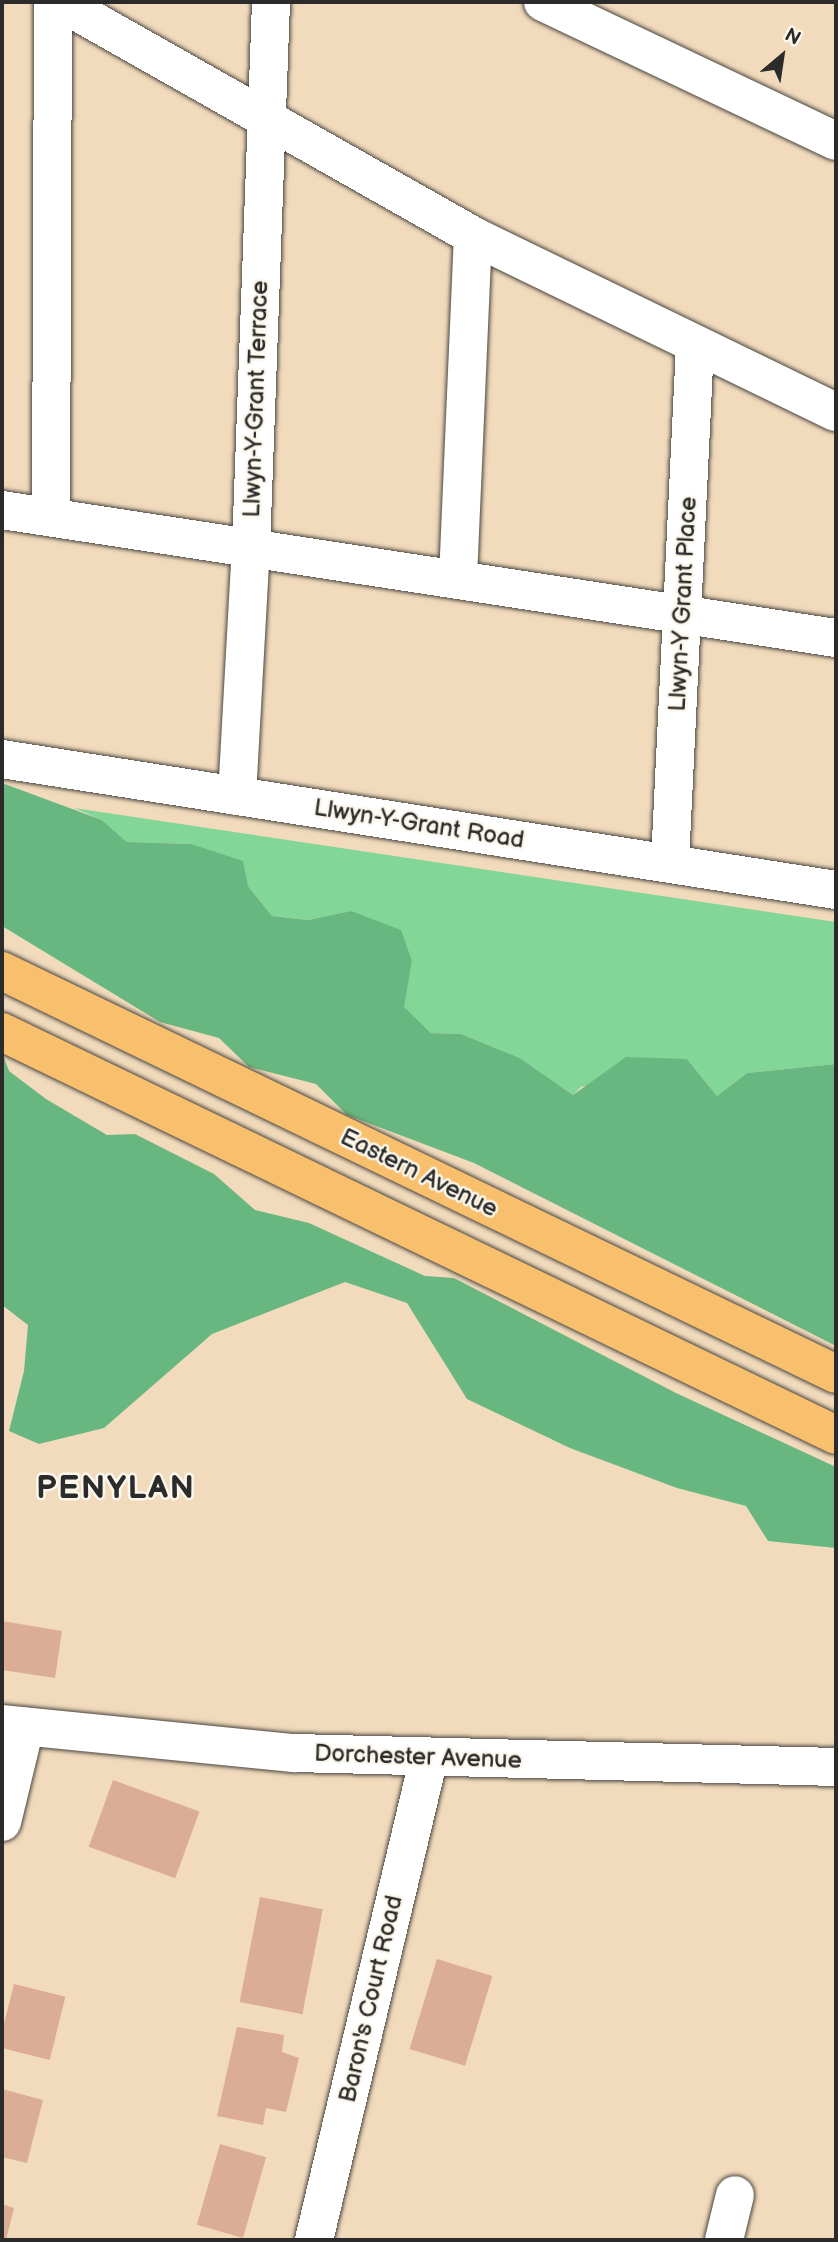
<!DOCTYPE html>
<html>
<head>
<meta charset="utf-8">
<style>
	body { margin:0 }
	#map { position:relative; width:838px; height:2242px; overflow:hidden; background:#f2dbbc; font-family:"Balsamiq Sans",sans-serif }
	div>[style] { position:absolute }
	.green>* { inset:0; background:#82d698 }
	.forest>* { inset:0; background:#69b780 }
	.building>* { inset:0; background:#dbad96; transform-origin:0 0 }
	.roads { filter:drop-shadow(0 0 2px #494541) drop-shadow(0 0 2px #494541) }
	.minor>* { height:38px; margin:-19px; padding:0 19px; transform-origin:19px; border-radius:19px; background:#fff }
	.highway>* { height:38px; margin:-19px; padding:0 19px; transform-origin:19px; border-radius:19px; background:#f8bf6c }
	span { translate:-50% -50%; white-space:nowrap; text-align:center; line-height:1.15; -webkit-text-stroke:5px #fbf7ec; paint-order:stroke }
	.street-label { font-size:24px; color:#2b2b2b }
	.district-label { font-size:32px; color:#2b2b2b; font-weight:700; letter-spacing:2px }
	.frame { position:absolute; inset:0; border:4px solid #2b2b2b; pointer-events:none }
	.north { position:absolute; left:747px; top:21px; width:70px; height:70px; -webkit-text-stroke:5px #fbf7ec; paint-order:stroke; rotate:29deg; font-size:19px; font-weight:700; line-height:28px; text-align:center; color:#2b2b2b }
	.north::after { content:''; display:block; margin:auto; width:24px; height:32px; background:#2b2b2b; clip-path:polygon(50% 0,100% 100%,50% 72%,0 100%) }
</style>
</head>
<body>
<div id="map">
	<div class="green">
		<div style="clip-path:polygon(74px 808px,836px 922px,836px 1064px,747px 1073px,717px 1096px,687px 1059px,581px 1087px,573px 1095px,520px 1058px,461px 1034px,431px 1033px,403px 1007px,412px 961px,351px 911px,308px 920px,272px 916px,248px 886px,191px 844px,127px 842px,102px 820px)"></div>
	</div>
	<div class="forest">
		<div style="clip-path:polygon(2px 783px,102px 820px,127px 842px,191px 844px,243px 861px,248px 886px,272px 916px,308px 920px,351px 911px,401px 930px,412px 961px,404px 1007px,431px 1033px,461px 1034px,520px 1058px,573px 1095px,626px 1057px,687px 1059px,717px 1096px,747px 1073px,836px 1064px,836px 1346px,474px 1163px,347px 1115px,316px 1084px,249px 1067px,219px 1038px,160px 1022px,2px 926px)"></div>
		<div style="clip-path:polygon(2px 1052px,9px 1071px,46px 1099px,107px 1135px,135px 1134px,214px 1174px,255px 1210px,309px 1223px,425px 1276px,454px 1278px,676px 1393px,836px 1467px,836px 1548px,768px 1541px,746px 1506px,677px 1488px,570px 1448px,467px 1399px,407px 1303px,345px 1282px,212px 1334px,104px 1428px,39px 1444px,9px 1431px,24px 1371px,28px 1325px,2px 1305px)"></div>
	</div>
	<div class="building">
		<div style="clip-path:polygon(2px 1621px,62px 1631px,55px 1678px,2px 1670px)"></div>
		<div style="left:113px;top:1780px;width:92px;height:71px;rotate:20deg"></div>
		<div style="left:260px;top:1897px;width:64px;height:107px;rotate:11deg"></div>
		<div style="left:437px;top:1959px;width:58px;height:94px;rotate:17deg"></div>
		<div style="left:14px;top:1984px;width:53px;height:65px;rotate:14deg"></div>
		<div style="clip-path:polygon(237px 2027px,284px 2035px,282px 2052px,299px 2058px,286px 2112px,266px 2108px,263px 2125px,217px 2116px)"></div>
		<div style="clip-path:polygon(2px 2089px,43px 2100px,27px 2163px,2px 2157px)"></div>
		<div style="left:220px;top:2144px;width:48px;height:84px;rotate:16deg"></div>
		<div style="clip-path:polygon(2px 2204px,14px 2208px,6px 2240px,2px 2240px)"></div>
	</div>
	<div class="roads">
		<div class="minor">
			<div style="left:60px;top:2px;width:475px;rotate:29.5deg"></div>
			<div style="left:473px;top:236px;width:403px;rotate:25.9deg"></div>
			<div style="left:543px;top:2px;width:324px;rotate:25.4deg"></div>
			<div style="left:2px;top:510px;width:844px;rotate:8.73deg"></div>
			<div style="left:51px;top:517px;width:515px;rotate:-89.78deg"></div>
			<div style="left:458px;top:578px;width:342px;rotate:-87.5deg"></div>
			<div style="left:2px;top:759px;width:844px;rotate:8.93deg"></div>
			<div style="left:237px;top:796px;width:248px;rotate:-86.8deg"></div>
			<div style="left:251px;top:548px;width:546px;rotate:-87.9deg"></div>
			<div style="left:670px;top:862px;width:517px;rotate:-87.23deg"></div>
			<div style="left:2px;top:1724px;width:294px;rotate:5.7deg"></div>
			<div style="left:295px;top:1753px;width:541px;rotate:1.48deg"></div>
			<div style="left:2px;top:1822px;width:98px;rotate:-76.4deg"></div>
			<div style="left:314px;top:2240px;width:495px;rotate:-76.6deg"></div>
			<div style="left:724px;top:2240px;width:46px;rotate:-76.3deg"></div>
		</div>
		<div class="highway">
			<div style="left:2px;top:971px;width:926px;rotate:25.79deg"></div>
			<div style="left:2px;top:1032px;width:926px;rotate:25.79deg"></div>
		</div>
	</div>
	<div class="street-label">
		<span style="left:256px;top:399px;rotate:-88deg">Llwyn-Y-Grant Terrace</span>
		<span style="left:683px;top:604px;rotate:-87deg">Llwyn-Y Grant Place</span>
		<span style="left:419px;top:824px;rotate:9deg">Llwyn-Y-Grant Road</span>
		<span style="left:419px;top:1173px;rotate:26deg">Eastern Avenue</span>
		<span style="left:418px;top:1757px;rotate:2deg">Dorchester Avenue</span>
		<span style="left:371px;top:1999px;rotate:-77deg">Baron's Court Road</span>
	</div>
	<div class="district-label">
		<span style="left:116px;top:1489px">PENYLAN</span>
	</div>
	<div class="frame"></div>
	<div class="north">N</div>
</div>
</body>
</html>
